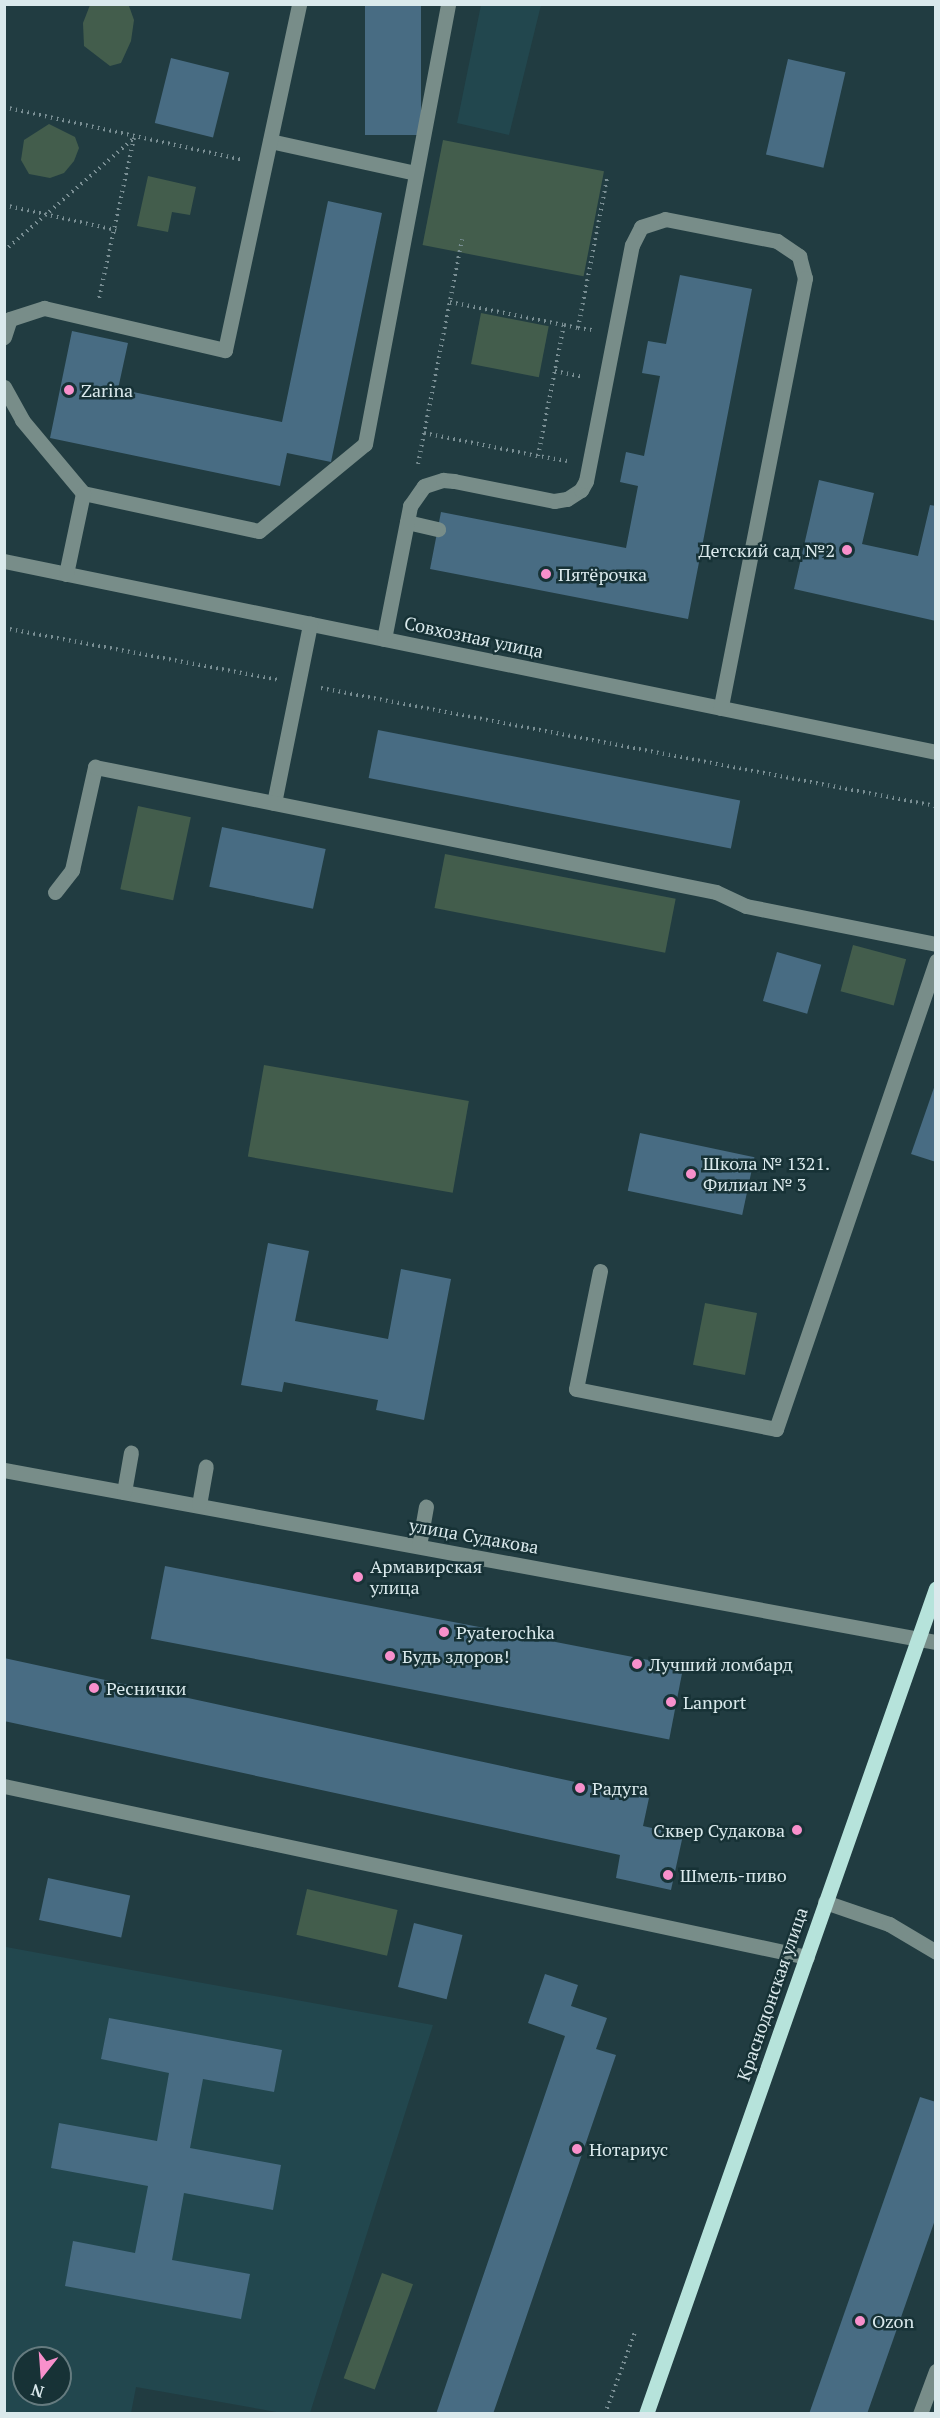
<!DOCTYPE html>
<html>
<head>
<meta charset="utf-8">
<style>
	body { margin:0 }
	#map { position:relative; width:940px; height:2418px; overflow:hidden; background:#213c41; font-family:"PT Serif",serif }
	div>[style] { position:absolute }
	.built>* { inset:0; background:#22474e }
	.green>* { inset:0; background:#435d4c; transform-origin:0 0 }
	.building>* { inset:0; background:#486c83; transform-origin:0 0 }
	.path>* { height:4px; margin-top:-2px; transform-origin:0; background:repeating-linear-gradient(90deg,#798e93 0 1.5px,transparent 0 6px) }
	.minor>* { height:15px; margin:-7.5px; padding:0 7.5px; transform-origin:7.5px; border-radius:7.5px; background:#788d89 }
	.major>* { height:15px; margin:-7.5px; padding:0 7.5px; transform-origin:7.5px; border-radius:7.5px; background:#b6e3db }
	.dots>* { width:16px; height:16px; translate:-50% -50%; box-sizing:border-box; border:3px solid #173236; border-radius:50% }
	span { translate:-50% -50%; white-space:nowrap; text-align:center; line-height:1.15; -webkit-text-stroke:5px #173236; paint-order:stroke }
	.poi-label { font-size:18px; color:#dae9ec }
	.left { translate:0 -50%; text-align:left }
	.right { translate:-100% -50%; text-align:right }
	.street-label { font-size:18px; color:#dae9ec }
	.frame { position:absolute; inset:0; border:6px solid #dae9ec; pointer-events:none }
	.north { position:absolute; left:12px; top:2346px; width:60px; height:60px; box-sizing:border-box; background:#173236; border:2px solid #657b7f; border-radius:50%; rotate:197deg; font-size:16px; font-weight:700; line-height:24px; text-align:center; color:#dae9ec }
	.north::after { content:''; display:block; margin:auto; width:21px; height:27px; background:#f890cc; clip-path:polygon(50% 0,100% 100%,50% 72%,0 100%) }
</style>
</head>
<body>
<div id="map">
	<div class="built">
		<div style="clip-path:polygon(481px 5px,541px 5px,509px 135px,457px 123px)"></div>
		<div style="clip-path:polygon(evenodd,6px 1947px,433px 2025px,310px 2413px,282px 2413px,136px 2387px,131px 2413px,5px 2414px,6px 1947px,24px 2358px,60px 2358px,60px 2394px,24px 2394px,24px 2358px)"></div>
	</div>
	<div class="green">
		<div style="clip-path:polygon(90px 5px,129px 6px,134px 20px,131px 41px,121px 63px,110px 66px,84px 46px,83px 23px)"></div>
		<div style="clip-path:polygon(49px 124px,75px 137px,79px 148px,74px 161px,64px 173px,50px 178px,29px 174px,21px 160px,24px 140px)"></div>
		<div style="left:443px;top:140px;width:164px;height:107px;rotate:11deg"></div>
		<div style="clip-path:polygon(148px 176px,196px 187px,190px 215px,172px 212px,168px 232px,137px 226px)"></div>
		<div style="left:481px;top:313px;width:69px;height:52px;rotate:11deg"></div>
		<div style="left:138px;top:806px;width:54px;height:85px;rotate:12deg"></div>
		<div style="left:445px;top:854px;width:235px;height:55px;rotate:11deg"></div>
		<div style="left:853px;top:945px;width:55px;height:48px;rotate:15deg"></div>
		<div style="left:264px;top:1065px;width:208px;height:93px;rotate:10deg"></div>
		<div style="left:705px;top:1303px;width:53px;height:63px;rotate:11deg"></div>
		<div style="left:307px;top:1889px;width:93px;height:47px;rotate:13deg"></div>
		<div style="left:382px;top:2273px;width:33px;height:112px;rotate:20deg"></div>
	</div>
	<div class="building">
		<div style="left:365px;top:4px;width:56px;height:131px"></div>
		<div style="left:171px;top:58px;width:60px;height:67px;rotate:14deg"></div>
		<div style="left:788px;top:59px;width:59px;height:98px;rotate:13deg"></div>
		<div style="clip-path:polygon(328px 201px,382px 213px,331px 462px,287px 453px,280px 486px,50px 438px,72px 331px,128px 343px,118px 389px,282px 422px)"></div>
		<div style="clip-path:polygon(680px 275px,752px 289px,688px 619px,430px 569px,441px 512px,626px 548px,638px 486px,620px 482px,626px 452px,644px 456px,660px 376px,642px 373px,648px 341px,666px 344px)"></div>
		<div style="clip-path:polygon(819px 480px,874px 493px,862px 544px,918px 556px,930px 505px,936px 506px,936px 621px,794px 589px)"></div>
		<div style="left:378px;top:730px;width:369px;height:49px;rotate:11deg"></div>
		<div style="left:222px;top:827px;width:106px;height:61px;rotate:12deg"></div>
		<div style="left:777px;top:952px;width:46px;height:51px;rotate:16deg"></div>
		<div style="clip-path:polygon(936px 1082px,936px 1162px,911px 1154px)"></div>
		<div style="left:640px;top:1133px;width:117px;height:59px;rotate:12deg"></div>
		<div style="clip-path:polygon(268px 1243px,309px 1251px,295px 1321px,388px 1339px,401px 1269px,451px 1279px,424px 1420px,376px 1410px,378px 1400px,284px 1382px,282px 1392px,241px 1385px)"></div>
		<div style="left:165px;top:1566px;width:528px;height:74px;rotate:11deg"></div>
		<div style="clip-path:polygon(4px 1658px,649px 1798px,643px 1826px,683px 1835px,671px 1890px,616px 1878px,620px 1855px,4px 1721px)"></div>
		<div style="left:48px;top:1878px;width:84px;height:43px;rotate:12deg"></div>
		<div style="left:414px;top:1923px;width:50px;height:66px;rotate:14deg"></div>
		<div style="clip-path:polygon(545px 1974px,578px 1985px,571px 2006px,607px 2018px,596px 2049px,616px 2055px,493px 2414px,436px 2414px,565px 2036px,528px 2023px)"></div>
		<div style="clip-path:polygon(109px 2018px,282px 2050px,274px 2092px,203px 2079px,190px 2148px,281px 2165px,273px 2210px,184px 2193px,172px 2260px,250px 2274px,241px 2319px,65px 2286px,73px 2241px,135px 2253px,148px 2186px,51px 2168px,59px 2123px,157px 2141px,169px 2073px,101px 2059px)"></div>
		<div style="clip-path:polygon(920px 2097px,936px 2102px,936px 2217px,906px 2303px,867px 2414px,809px 2414px)"></div>
	</div>
	<div class="path">
		<div style="left:4px;top:107px;width:245px;rotate:12.5deg"></div>
		<div style="left:4px;top:205px;width:115px;rotate:12.6deg"></div>
		<div style="left:4px;top:251px;width:172px;rotate:-41deg"></div>
		<div style="left:134px;top:138px;width:165px;rotate:102.3deg"></div>
		<div style="left:450px;top:302px;width:116px;rotate:11.4deg"></div>
		<div style="left:578px;top:328px;width:14px;rotate:8deg"></div>
		<div style="left:555px;top:371px;width:29px;rotate:12deg"></div>
		<div style="left:424px;top:433px;width:116px;rotate:11.4deg"></div>
		<div style="left:567px;top:461px;width:29px;rotate:-170deg"></div>
		<div style="left:538px;top:456px;width:134px;rotate:-78.8deg"></div>
		<div style="left:564px;top:325px;width:14px;rotate:12deg"></div>
		<div style="left:578px;top:328px;width:152px;rotate:-79deg"></div>
		<div style="left:418px;top:464px;width:229px;rotate:-78.9deg"></div>
		<div style="left:4px;top:628px;width:279px;rotate:10.7deg"></div>
		<div style="left:321px;top:688px;width:626px;rotate:10.86deg"></div>
		<div style="left:605px;top:2414px;width:87px;rotate:-69.9deg"></div>
	</div>
	<div class="minor">
		<div style="left:270px;top:141px;width:149px;rotate:12.4deg"></div>
		<div style="left:4px;top:337px;width:19px;rotate:-72deg"></div>
		<div style="left:10px;top:319px;width:36px;rotate:-18deg"></div>
		<div style="left:44px;top:308px;width:186px;rotate:13.1deg"></div>
		<div style="left:225px;top:350px;width:354px;rotate:-77.9deg"></div>
		<div style="left:4px;top:387px;width:38px;rotate:61deg"></div>
		<div style="left:22px;top:420px;width:95px;rotate:50.1deg"></div>
		<div style="left:83px;top:493px;width:180px;rotate:12.2deg"></div>
		<div style="left:259px;top:531px;width:137px;rotate:-39.4deg"></div>
		<div style="left:365px;top:444px;width:448px;rotate:-79.3deg"></div>
		<div style="left:407px;top:522px;width:32px;rotate:13deg"></div>
		<div style="left:4px;top:561px;width:951px;rotate:11.58deg"></div>
		<div style="left:66px;top:574px;width:83px;rotate:-78.1deg"></div>
		<div style="left:384px;top:639px;width:136px;rotate:-78.9deg"></div>
		<div style="left:410px;top:506px;width:24px;rotate:-55deg"></div>
		<div style="left:424px;top:486px;width:20px;rotate:-18deg"></div>
		<div style="left:443px;top:480px;width:11px;rotate:5deg"></div>
		<div style="left:454px;top:481px;width:102px;rotate:11.3deg"></div>
		<div style="left:554px;top:501px;width:13px;rotate:-9deg"></div>
		<div style="left:567px;top:499px;width:17px;rotate:-33deg"></div>
		<div style="left:581px;top:490px;width:10px;rotate:-61deg"></div>
		<div style="left:586px;top:481px;width:240px;rotate:-79deg"></div>
		<div style="left:632px;top:245px;width:20px;rotate:-63deg"></div>
		<div style="left:641px;top:227px;width:25px;rotate:-18deg"></div>
		<div style="left:665px;top:219px;width:114px;rotate:11.1deg"></div>
		<div style="left:777px;top:241px;width:27px;rotate:34deg"></div>
		<div style="left:799px;top:256px;width:23px;rotate:75deg"></div>
		<div style="left:805px;top:278px;width:438px;rotate:101.1deg"></div>
		<div style="left:274px;top:803px;width:183px;rotate:-78.6deg"></div>
		<div style="left:55px;top:892px;width:28px;rotate:-52deg"></div>
		<div style="left:72px;top:870px;width:106px;rotate:-77.4deg"></div>
		<div style="left:95px;top:767px;width:633px;rotate:11.38deg"></div>
		<div style="left:716px;top:892px;width:33px;rotate:25deg"></div>
		<div style="left:746px;top:906px;width:194px;rotate:11.3deg"></div>
		<div style="left:600px;top:1271px;width:120px;rotate:101.5deg"></div>
		<div style="left:576px;top:1389px;width:204px;rotate:11.3deg"></div>
		<div style="left:776px;top:1429px;width:495px;rotate:-71.1deg"></div>
		<div style="left:4px;top:1470px;width:948px;rotate:10.46deg"></div>
		<div style="left:124px;top:1492px;width:40px;rotate:-80deg"></div>
		<div style="left:199px;top:1505px;width:39px;rotate:-80deg"></div>
		<div style="left:419px;top:1546px;width:40px;rotate:-80deg"></div>
		<div style="left:4px;top:1786px;width:821px;rotate:12.02deg"></div>
		<div style="left:825px;top:1902px;width:68px;rotate:19deg"></div>
		<div style="left:889px;top:1924px;width:55px;rotate:30.8deg"></div>
		<div style="left:920px;top:2414px;width:46px;rotate:-69.6deg"></div>
	</div>
	<div class="major">
		<div style="left:646px;top:2414px;width:875px;rotate:-70.65deg"></div>
	</div>
	<div class="dots">
		<div style="left:69px;top:390px;background:#f890cc"></div>
		<div style="left:847px;top:550px;background:#f890cc"></div>
		<div style="left:546px;top:574px;background:#f890cc"></div>
		<div style="left:691px;top:1174px;background:#f890cc"></div>
		<div style="left:358px;top:1577px;background:#f890cc"></div>
		<div style="left:444px;top:1632px;background:#f890cc"></div>
		<div style="left:390px;top:1656px;background:#f890cc"></div>
		<div style="left:637px;top:1664px;background:#f890cc"></div>
		<div style="left:94px;top:1688px;background:#f890cc"></div>
		<div style="left:671px;top:1702px;background:#f890cc"></div>
		<div style="left:580px;top:1788px;background:#f890cc"></div>
		<div style="left:797px;top:1830px;background:#f890cc"></div>
		<div style="left:668px;top:1875px;background:#f890cc"></div>
		<div style="left:577px;top:2149px;background:#f890cc"></div>
		<div style="left:860px;top:2321px;background:#f890cc"></div>
	</div>
	<div class="poi-label">
		<span class="left" style="left:81px;top:390px">Zarina</span>
		<span class="right" style="left:835px;top:550px">Детский сад №2</span>
		<span class="left" style="left:558px;top:574px">Пятёрочка</span>
		<span class="left" style="left:703px;top:1174px">Школа № 1321.<br>Филиал № 3</span>
		<span class="left" style="left:370px;top:1577px">Армавирская<br>улица</span>
		<span class="left" style="left:456px;top:1632px">Pyaterochka</span>
		<span class="left" style="left:402px;top:1656px">Будь здоров!</span>
		<span class="left" style="left:649px;top:1664px">Лучший ломбард</span>
		<span class="left" style="left:106px;top:1688px">Реснички</span>
		<span class="left" style="left:683px;top:1702px">Lanport</span>
		<span class="left" style="left:592px;top:1788px">Радуга</span>
		<span class="right" style="left:785px;top:1830px">Сквер Судакова</span>
		<span class="left" style="left:680px;top:1875px">Шмель-пиво</span>
		<span class="left" style="left:589px;top:2149px">Нотариус</span>
		<span class="left" style="left:872px;top:2321px">Ozon</span>
	</div>
	<div class="street-label">
		<span style="left:474px;top:637px;rotate:12deg">Совхозная улица</span>
		<span style="left:474px;top:1536px;rotate:10deg">улица Судакова</span>
		<span style="left:772px;top:1994px;rotate:-71deg">Краснодонская улица</span>
	</div>
	<div class="frame"></div>
	<div class="north">N</div>
</div>
</body>
</html>
